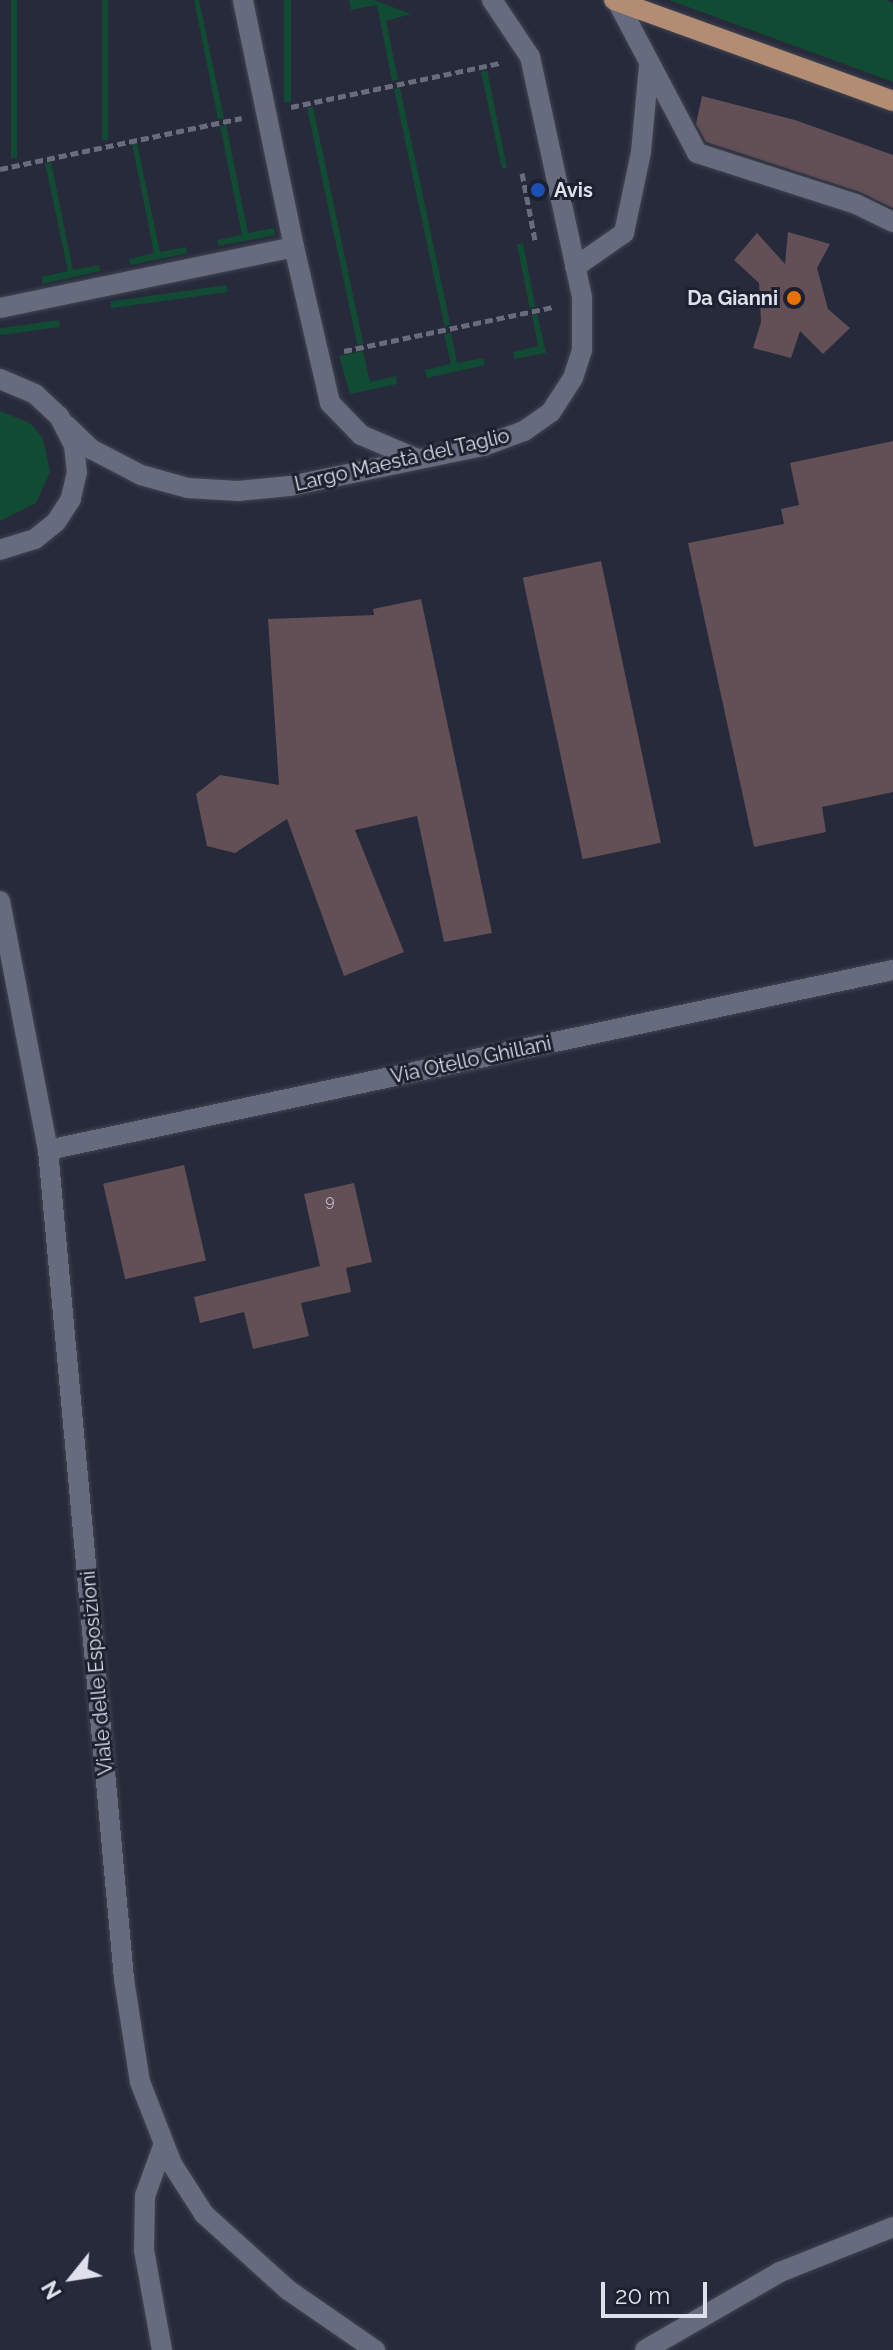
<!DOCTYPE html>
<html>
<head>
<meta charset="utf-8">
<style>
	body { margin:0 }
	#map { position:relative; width:893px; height:2350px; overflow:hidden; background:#262a3a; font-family:Raleway,sans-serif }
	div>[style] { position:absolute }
	.green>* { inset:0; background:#114b33; transform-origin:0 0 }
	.building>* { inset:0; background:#634f56; transform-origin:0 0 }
	.path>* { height:5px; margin-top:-2.5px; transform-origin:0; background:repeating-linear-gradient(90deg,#696d7b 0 8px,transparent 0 12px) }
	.roads { filter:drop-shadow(0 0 2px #414451) drop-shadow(0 0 2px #414451) }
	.service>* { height:20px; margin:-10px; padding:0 10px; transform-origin:10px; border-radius:10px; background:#666b7d }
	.minor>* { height:20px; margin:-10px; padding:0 10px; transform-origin:10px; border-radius:10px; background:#666b7d }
	.tertiary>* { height:20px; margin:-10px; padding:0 10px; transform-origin:10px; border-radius:10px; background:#666b7d }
	.primary>* { height:20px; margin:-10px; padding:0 10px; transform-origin:10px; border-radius:10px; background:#b28d73 }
	.dots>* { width:22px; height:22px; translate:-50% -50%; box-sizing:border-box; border:4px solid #1d212f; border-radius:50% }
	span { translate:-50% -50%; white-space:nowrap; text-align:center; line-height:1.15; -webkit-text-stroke:6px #1d212f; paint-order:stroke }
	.number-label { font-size:16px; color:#bfbcc6 }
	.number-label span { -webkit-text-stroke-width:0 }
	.poi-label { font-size:20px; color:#dee1eb; font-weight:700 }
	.left { translate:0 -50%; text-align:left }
	.right { translate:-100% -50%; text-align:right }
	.street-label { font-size:20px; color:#dee1eb }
	.north { position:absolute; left:32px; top:2238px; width:80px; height:80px; -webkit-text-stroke:6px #1d212f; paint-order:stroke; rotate:240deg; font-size:22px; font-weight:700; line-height:32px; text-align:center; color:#dee1eb }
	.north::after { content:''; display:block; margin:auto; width:28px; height:36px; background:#dee1eb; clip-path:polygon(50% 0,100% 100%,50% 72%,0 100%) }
	.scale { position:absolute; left:601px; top:2282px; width:106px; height:36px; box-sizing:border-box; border:4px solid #dee1eb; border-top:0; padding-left:10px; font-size:24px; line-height:28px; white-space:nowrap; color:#dee1eb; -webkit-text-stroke:6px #1d212f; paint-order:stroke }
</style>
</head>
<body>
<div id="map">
	<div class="green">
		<div style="left:11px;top:0;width:6px;height:158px"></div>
		<div style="left:102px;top:0;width:6px;height:140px"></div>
		<div style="clip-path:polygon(194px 0,199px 0,224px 118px,218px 119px)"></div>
		<div style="left:284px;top:0;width:7px;height:102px"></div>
		<div style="clip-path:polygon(349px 0,374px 0,411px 14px,386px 21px,398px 80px,392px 81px,377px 5px,351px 10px)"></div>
		<div style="clip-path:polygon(669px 0,887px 0,893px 4px,893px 82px)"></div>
		<div style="clip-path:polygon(487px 70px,507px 168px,502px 169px,481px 72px)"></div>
		<div style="left:400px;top:88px;width:242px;height:6px;rotate:78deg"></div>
		<div style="left:313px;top:107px;width:242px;height:6px;rotate:78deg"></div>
		<div style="clip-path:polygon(226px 125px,248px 233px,274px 228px,275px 235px,219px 246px,217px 240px,242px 235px,220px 126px)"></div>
		<div style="clip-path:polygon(137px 143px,160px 252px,186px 247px,187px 253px,130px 265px,129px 259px,154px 253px,132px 144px)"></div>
		<div style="clip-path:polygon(51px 162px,73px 270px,99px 265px,100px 271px,42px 284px,42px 277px,68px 271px,45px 163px)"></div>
		<div style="left:523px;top:243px;width:65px;height:6px;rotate:79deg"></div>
		<div style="left:227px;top:285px;width:7px;height:118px;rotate:82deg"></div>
		<div style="clip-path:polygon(537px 314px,546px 353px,515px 359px,513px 352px,538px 346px,532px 315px)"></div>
		<div style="left:59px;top:320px;width:7px;height:60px;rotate:82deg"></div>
		<div style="clip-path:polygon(451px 333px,457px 363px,483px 358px,485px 365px,427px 378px,425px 370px,451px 364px,444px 334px)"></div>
		<div style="clip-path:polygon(363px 351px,370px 382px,396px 376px,397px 384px,350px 394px,339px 356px)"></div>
		<div style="clip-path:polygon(0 411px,30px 423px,43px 438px,50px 472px,36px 503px,0 521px)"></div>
	</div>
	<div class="building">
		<div style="clip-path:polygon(702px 96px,795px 120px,893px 155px,893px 208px,860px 192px,706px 142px,696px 124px)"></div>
		<div style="clip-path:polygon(788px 232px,830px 244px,817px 268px,828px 309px,850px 328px,823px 354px,800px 331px,791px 358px,753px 348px,761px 322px,759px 283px,734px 260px,757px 233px,785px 264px)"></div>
		<div style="clip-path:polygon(893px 441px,893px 792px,822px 807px,826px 832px,754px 847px,688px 543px,784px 524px,781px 509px,799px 505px,790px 463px)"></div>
		<div style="left:601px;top:561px;width:288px;height:80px;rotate:78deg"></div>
		<div style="clip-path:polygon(421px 599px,492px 933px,444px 942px,417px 816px,355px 830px,404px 952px,344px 976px,287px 819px,235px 853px,207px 846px,196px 794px,220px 775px,279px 785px,268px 619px,374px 615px,373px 609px)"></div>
		<div style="left:184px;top:1165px;width:98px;height:83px;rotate:77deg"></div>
		<div style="clip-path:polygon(354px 1183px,372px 1262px,346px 1268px,351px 1292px,301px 1303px,309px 1336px,253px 1349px,244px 1312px,200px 1323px,194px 1297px,320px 1266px,304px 1194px)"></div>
	</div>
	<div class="path">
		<div style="left:291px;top:107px;width:214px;rotate:-11.9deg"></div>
		<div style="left:0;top:169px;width:247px;rotate:-11.9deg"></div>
		<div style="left:522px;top:173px;width:68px;rotate:79deg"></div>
		<div style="left:344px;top:351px;width:214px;rotate:-11.9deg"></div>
	</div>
	<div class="roads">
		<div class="service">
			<div style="left:617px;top:1px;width:172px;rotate:62.2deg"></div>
			<div style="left:697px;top:153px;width:167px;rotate:17.8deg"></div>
			<div style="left:856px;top:204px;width:41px;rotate:25.9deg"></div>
			<div style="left:294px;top:247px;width:160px;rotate:77deg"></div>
			<div style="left:330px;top:403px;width:45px;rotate:45.9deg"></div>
			<div style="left:361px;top:435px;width:59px;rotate:23.1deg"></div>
			<div style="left:575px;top:267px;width:60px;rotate:-34.8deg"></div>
			<div style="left:624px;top:233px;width:83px;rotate:-78.1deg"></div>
			<div style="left:641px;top:152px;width:86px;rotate:-84.7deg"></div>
			<div style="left:0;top:308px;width:300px;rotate:-11.7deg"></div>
			<div style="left:294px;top:247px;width:252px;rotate:-101.7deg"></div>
			<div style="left:66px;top:425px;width:35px;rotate:44deg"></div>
			<div style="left:91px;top:449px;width:56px;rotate:27.5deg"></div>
			<div style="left:141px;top:475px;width:49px;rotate:15.5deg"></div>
			<div style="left:188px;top:488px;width:50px;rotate:3.4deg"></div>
			<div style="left:238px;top:491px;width:52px;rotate:-5.5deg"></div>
			<div style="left:290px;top:486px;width:197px;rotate:-11.7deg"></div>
			<div style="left:483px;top:446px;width:44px;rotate:-20.1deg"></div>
			<div style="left:524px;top:431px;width:33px;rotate:-35deg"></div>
			<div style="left:551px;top:412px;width:40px;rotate:-57.1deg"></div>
			<div style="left:573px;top:378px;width:29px;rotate:-72deg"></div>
			<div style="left:582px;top:350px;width:53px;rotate:-90deg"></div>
			<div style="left:582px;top:297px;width:246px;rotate:-102.2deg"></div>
			<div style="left:530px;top:57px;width:69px;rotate:-123.7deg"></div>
			<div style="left:48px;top:1150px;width:864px;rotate:-12.03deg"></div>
			<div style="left:162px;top:2350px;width:102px;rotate:-100.2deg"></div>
			<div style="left:144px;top:2250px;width:54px;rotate:-88.9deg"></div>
			<div style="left:145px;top:2196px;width:53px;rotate:-70.2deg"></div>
		</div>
		<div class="minor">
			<div style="left:645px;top:2350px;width:156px;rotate:-30deg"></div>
			<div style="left:780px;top:2272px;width:122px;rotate:-21.7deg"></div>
		</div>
		<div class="tertiary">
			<div style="left:0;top:379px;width:38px;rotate:23deg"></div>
			<div style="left:35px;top:394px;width:33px;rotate:43deg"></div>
			<div style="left:59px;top:416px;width:33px;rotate:63deg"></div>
			<div style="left:74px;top:445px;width:27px;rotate:84deg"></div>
			<div style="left:77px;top:472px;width:28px;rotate:103deg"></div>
			<div style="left:71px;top:499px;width:27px;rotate:123deg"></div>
			<div style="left:56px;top:522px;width:27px;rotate:141deg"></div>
			<div style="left:35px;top:539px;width:37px;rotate:163deg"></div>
			<div style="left:0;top:901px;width:254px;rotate:79.1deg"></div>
			<div style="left:48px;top:1150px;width:832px;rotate:84.76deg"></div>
			<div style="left:124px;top:1979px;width:104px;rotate:81.2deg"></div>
			<div style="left:140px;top:2082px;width:88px;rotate:68.7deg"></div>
			<div style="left:172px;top:2164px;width:59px;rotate:57.4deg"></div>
			<div style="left:204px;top:2214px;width:113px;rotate:42.1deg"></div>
			<div style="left:288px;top:2290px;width:106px;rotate:34.6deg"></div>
		</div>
		<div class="primary">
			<div style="left:614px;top:0;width:297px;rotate:19.9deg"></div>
		</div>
	</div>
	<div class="dots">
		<div style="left:538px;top:190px;background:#1a4fb4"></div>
		<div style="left:794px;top:298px;background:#e8710a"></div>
	</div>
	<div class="number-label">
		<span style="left:330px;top:1201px">9</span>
	</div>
	<div class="poi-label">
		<span class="left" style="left:554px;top:190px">Avis</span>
		<span class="right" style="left:778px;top:298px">Da Gianni</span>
	</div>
	<div class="street-label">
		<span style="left:402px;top:460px;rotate:-13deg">Largo Maestà del Taglio</span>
		<span style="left:471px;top:1060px;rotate:-12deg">Via Otello Ghillani</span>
		<span style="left:97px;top:1673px;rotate:-95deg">Viale delle Esposizioni</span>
	</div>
	<div class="north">N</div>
	<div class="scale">20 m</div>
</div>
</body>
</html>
